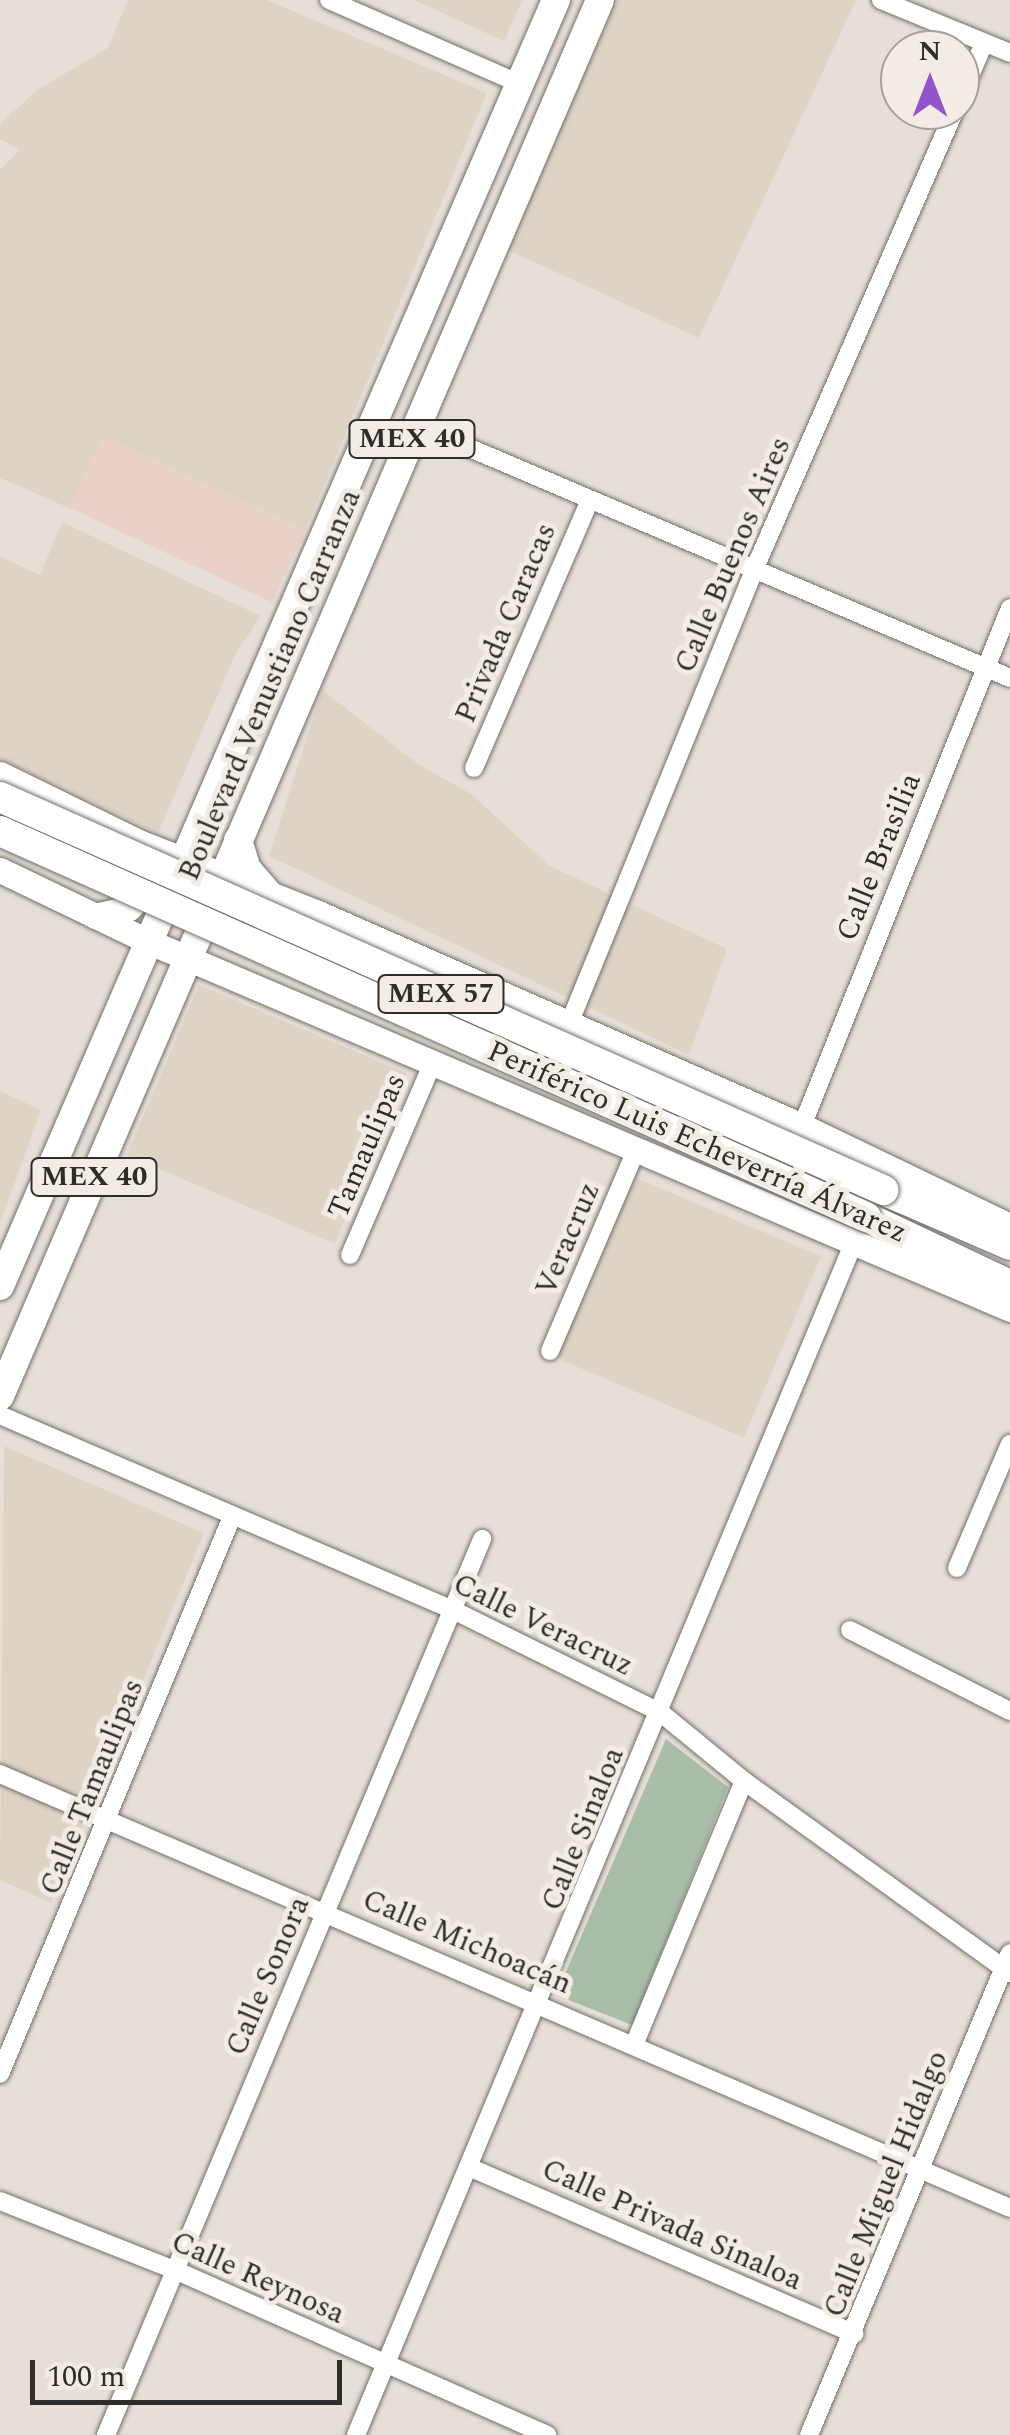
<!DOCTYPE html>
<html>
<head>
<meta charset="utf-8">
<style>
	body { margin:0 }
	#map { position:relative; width:1010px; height:2435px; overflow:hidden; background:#e5dfd8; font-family:Spectral,serif }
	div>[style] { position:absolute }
	.built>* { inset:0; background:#ded4c6; transform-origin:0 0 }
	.education>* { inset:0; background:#e9d0c8; transform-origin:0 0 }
	.green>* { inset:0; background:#a8bea8 }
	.roads { filter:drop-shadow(0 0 2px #736e68) drop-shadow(0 0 2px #736e68) }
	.street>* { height:18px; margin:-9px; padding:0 9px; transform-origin:9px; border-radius:9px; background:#fff }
	.secondary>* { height:25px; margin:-12.5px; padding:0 12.5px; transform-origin:12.5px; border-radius:12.5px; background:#fff }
	.primary>* { height:28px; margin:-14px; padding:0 14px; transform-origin:14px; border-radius:14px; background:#fff }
	.highway>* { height:30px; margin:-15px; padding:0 15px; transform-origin:15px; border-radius:15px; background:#fff }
	.bridges { filter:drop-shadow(0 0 2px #736e68) drop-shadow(0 0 2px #736e68) }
	.highway-bridge>* { height:30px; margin:-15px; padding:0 15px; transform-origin:15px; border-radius:15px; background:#fff }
	span { translate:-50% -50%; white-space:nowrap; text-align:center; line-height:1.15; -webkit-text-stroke:10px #f2ece5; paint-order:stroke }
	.shield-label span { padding:2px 8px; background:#f2ece5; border:2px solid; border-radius:8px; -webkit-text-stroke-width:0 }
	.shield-label { font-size:28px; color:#2f2d2a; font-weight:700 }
	.street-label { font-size:30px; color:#2f2d2a }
	.north { position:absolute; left:880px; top:30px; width:100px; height:100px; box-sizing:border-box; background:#f2ece5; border:2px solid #a4a09a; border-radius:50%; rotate:0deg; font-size:28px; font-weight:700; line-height:40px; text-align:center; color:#2f2d2a }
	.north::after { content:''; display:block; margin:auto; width:35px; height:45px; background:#9454c9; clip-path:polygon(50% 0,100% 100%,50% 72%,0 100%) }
	.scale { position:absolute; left:30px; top:2360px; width:312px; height:45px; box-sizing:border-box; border:5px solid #2f2d2a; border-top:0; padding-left:12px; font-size:30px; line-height:35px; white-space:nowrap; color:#2f2d2a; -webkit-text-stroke:8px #f2ece5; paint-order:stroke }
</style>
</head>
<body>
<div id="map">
	<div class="built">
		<div style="clip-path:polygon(128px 0,267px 0,487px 93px,305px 531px,103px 437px,69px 508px,0 478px,0 170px,20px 150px,0 139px,0 124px,37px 90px,108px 48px)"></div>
		<div style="clip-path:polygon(414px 0,522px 0,504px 41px)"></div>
		<div style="clip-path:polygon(618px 0,856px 0,699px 338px,506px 249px)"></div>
		<div style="clip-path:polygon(62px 522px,261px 616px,235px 655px,158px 833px,0 758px,0 556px,40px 575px)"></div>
		<div style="clip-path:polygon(322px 690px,418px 764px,471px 794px,550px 866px,727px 949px,689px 1055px,269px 856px)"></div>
		<div style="left:199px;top:985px;width:226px;height:185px;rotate:23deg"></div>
		<div style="clip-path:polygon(0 1091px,41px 1110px,0 1223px)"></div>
		<div style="left:634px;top:1177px;width:203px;height:197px;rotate:23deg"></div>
		<div style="clip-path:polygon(4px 1446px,204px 1533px,51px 1903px,0 1880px)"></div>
	</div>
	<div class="education">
		<div style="left:102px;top:437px;width:224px;height:78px;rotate:25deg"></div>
	</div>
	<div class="green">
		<div style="clip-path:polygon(666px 1739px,728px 1787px,632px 2025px,556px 1995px)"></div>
	</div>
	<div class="roads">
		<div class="street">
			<div style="left:329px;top:0;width:209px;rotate:23.7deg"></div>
			<div style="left:881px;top:0;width:139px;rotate:22.3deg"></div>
			<div style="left:960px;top:99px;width:61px;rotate:-66.8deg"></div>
			<div style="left:418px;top:426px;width:643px;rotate:23.06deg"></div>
			<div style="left:474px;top:768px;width:292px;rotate:-66.6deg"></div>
			<div style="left:569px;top:1024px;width:490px;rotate:-67.8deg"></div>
			<div style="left:754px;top:570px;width:502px;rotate:-66.4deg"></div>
			<div style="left:802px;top:1126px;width:558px;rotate:-68.12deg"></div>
			<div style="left:350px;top:1255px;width:212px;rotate:-66.7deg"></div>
			<div style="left:550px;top:1351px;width:221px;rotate:-66.8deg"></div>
			<div style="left:0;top:1415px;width:493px;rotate:23.3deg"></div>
			<div style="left:453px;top:1610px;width:232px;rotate:26.3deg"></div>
			<div style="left:661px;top:1713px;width:107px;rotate:39.3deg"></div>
			<div style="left:744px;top:1781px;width:328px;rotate:35.8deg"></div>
			<div style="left:957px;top:1568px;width:135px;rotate:-66.9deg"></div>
			<div style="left:850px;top:1630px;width:179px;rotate:26.9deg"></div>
			<div style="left:0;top:1774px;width:1099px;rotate:23.25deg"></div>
			<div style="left:634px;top:2045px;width:286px;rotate:-67.4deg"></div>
			<div style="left:0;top:2074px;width:601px;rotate:-67.4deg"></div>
			<div style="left:469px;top:2167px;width:420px;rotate:23.4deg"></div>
			<div style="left:0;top:2201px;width:190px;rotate:21.6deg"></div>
			<div style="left:177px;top:2271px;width:405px;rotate:23.9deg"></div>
			<div style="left:106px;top:2435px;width:972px;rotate:-67.23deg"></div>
			<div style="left:356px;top:2435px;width:1293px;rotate:-67.34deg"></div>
			<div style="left:809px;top:2435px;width:522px;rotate:-67.36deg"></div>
		</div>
		<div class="secondary">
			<div style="left:0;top:774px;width:155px;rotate:26.1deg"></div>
			<div style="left:139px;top:842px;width:193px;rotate:21.6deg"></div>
			<div style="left:318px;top:913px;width:529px;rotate:23.75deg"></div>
			<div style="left:802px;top:1126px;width:231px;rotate:25.7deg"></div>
			<div style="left:0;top:870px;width:169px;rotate:25.7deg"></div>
			<div style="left:152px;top:943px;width:933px;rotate:23.1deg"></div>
			<div style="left:95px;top:916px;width:35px;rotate:-13deg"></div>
			<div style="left:129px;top:908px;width:16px;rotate:-45deg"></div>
			<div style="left:140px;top:897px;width:29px;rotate:-76deg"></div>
			<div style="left:147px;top:869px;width:25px;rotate:-113deg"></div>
		</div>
		<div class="primary">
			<div style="left:238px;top:840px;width:30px;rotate:73deg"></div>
			<div style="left:247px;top:869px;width:33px;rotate:49deg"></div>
			<div style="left:0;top:1286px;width:1401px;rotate:-66.62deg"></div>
			<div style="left:0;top:1396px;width:1519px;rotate:-66.74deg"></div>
		</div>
		<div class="highway">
			<div style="left:883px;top:1190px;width:138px;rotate:23.4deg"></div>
			<div style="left:866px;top:1217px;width:159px;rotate:25.3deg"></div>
		</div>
	</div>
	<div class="bridges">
		<div class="highway-bridge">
			<div style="left:0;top:797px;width:967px;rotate:23.99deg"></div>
			<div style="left:0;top:831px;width:948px;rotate:24.02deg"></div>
		</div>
	</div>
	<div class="shield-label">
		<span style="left:412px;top:439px">MEX 40</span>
		<span style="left:441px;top:994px">MEX 57</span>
		<span style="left:94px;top:1177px">MEX 40</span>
	</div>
	<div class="street-label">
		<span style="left:733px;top:555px;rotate:-67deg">Calle Buenos Aires</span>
		<span style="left:506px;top:623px;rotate:-67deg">Privada Caracas</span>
		<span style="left:270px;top:685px;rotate:-67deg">Boulevard Venustiano Carranza</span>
		<span style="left:879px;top:857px;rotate:-68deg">Calle Brasilia</span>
		<span style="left:697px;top:1142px;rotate:24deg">Periférico Luis Echeverría Álvarez</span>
		<span style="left:367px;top:1146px;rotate:-67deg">Tamaulipas</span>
		<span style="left:568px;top:1239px;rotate:-67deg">Veracruz</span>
		<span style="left:543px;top:1625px;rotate:26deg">Calle Veracruz</span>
		<span style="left:92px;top:1787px;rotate:-68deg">Calle Tamaulipas</span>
		<span style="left:583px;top:1829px;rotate:-68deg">Calle Sinaloa</span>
		<span style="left:467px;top:1942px;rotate:23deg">Calle Michoacán</span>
		<span style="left:268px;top:1976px;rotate:-67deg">Calle Sonora</span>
		<span style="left:886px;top:2184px;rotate:-68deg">Calle Miguel Hidalgo</span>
		<span style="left:672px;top:2225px;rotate:24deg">Calle Privada Sinaloa</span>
		<span style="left:258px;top:2278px;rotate:24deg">Calle Reynosa</span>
	</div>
	<div class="north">N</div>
	<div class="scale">100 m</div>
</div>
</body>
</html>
